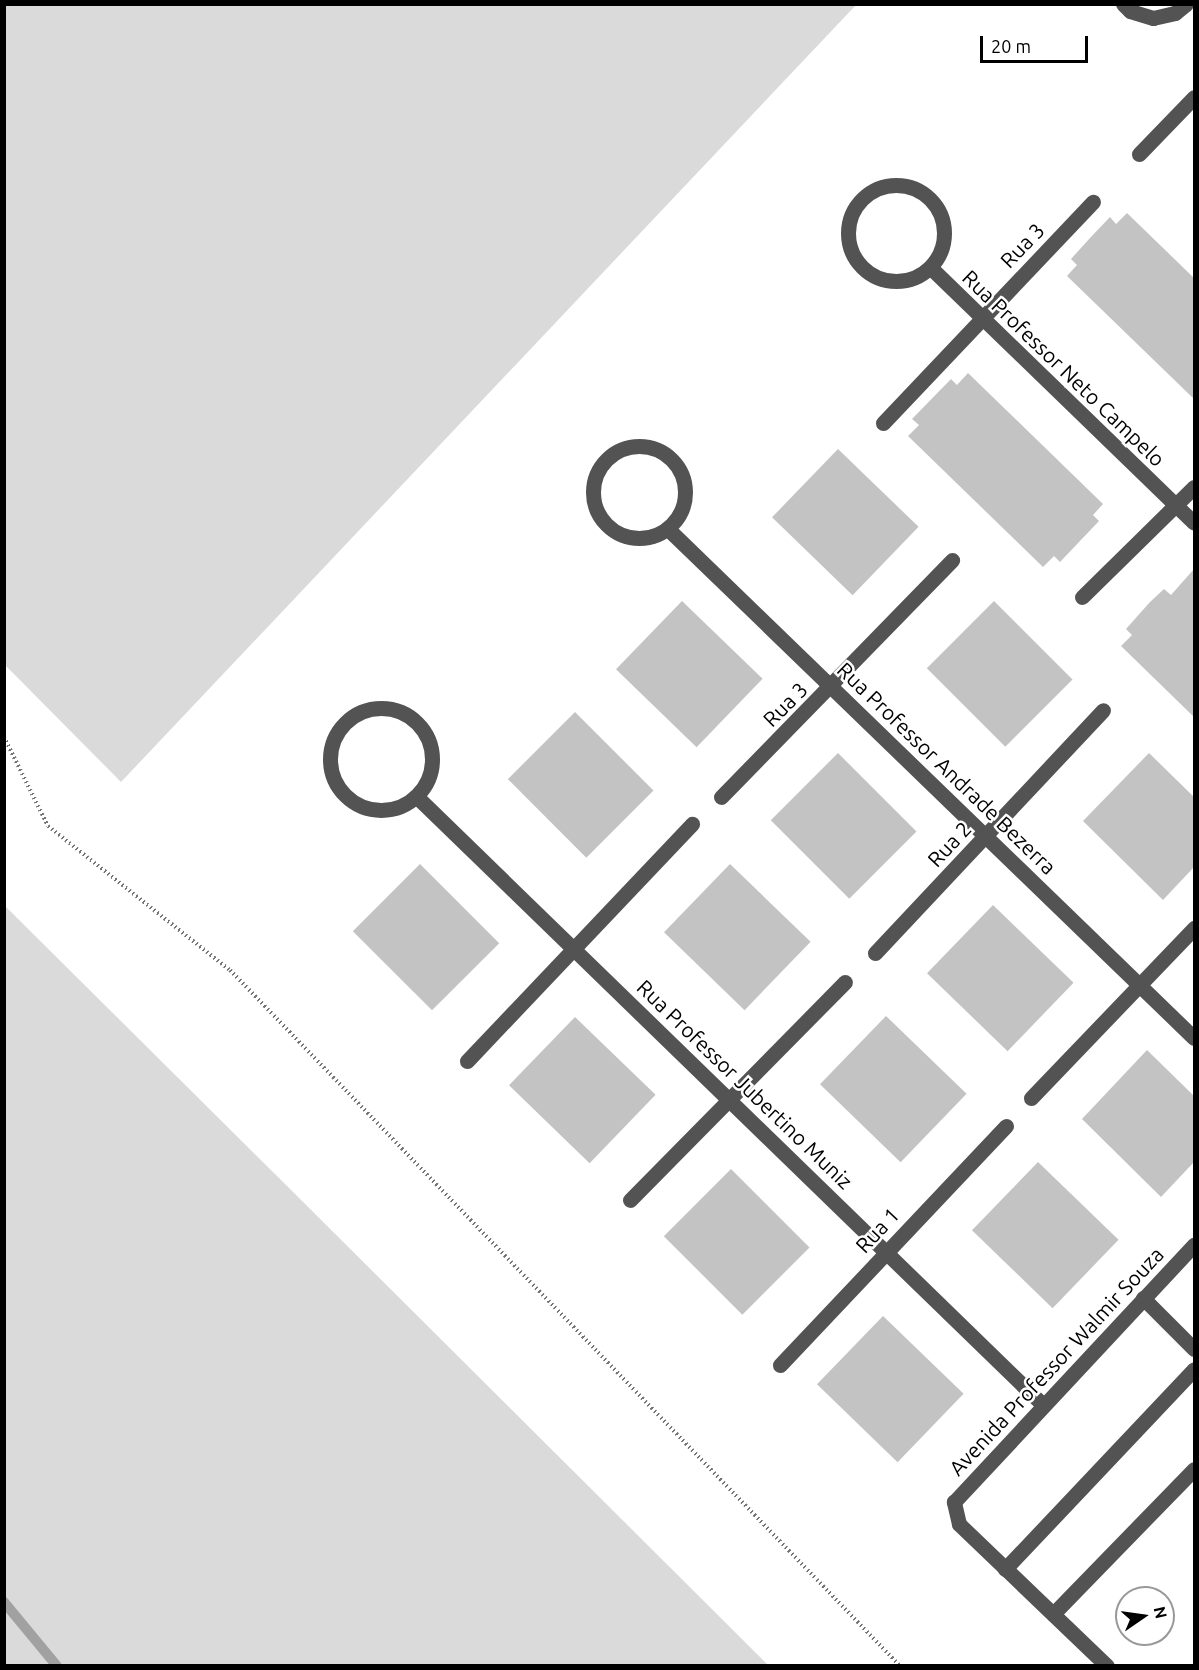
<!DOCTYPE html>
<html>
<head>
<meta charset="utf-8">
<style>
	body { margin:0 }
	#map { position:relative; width:1199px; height:1670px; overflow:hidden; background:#fff; font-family:Ubuntu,sans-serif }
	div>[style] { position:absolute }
	.green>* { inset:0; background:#dadada }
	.stream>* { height:10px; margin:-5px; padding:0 5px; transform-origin:5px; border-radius:5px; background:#a1a1a1 }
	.building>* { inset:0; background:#c3c3c3; transform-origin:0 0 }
	.path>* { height:4px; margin-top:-2px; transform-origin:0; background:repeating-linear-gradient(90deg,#757575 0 1.5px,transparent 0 4.5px) }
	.minor>* { height:15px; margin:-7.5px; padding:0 7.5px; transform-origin:7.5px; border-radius:7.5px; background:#535353 }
	.minor>.ring { margin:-7.5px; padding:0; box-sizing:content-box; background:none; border:15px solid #535353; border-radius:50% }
	span { translate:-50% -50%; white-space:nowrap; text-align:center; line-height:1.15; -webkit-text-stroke:5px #fff; paint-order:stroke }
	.street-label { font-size:21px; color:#000 }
	.frame { position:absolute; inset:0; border:6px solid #000; pointer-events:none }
	.north { position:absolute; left:1115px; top:1586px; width:60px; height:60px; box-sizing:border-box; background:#fff; border:2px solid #999; border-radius:50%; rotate:77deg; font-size:16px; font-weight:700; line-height:24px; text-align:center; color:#000 }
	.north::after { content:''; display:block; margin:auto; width:21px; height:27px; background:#000; clip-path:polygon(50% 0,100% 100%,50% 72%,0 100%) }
	.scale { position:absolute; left:980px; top:36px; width:108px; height:27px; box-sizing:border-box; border:3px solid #000; border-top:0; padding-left:8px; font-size:18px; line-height:21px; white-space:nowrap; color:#000; -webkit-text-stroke:4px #fff; paint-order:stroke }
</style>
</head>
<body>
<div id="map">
	<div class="green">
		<div style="clip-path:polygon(4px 5px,5px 4px,856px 5px,121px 782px,5px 665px)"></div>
		<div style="clip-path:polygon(5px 906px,278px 1177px,768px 1665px,5px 1665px)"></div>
	</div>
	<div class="stream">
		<div style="left:4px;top:1602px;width:83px;rotate:50.4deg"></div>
	</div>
	<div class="building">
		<div style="clip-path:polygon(1127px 213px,1194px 278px,1194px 399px,1067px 276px,1077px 265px,1071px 259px,1090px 238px,1110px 217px,1116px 224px)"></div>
		<div style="clip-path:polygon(968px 373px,1103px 504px,1093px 515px,1099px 521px,1060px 562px,1054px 556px,1043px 567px,908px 436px,919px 425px,912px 419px,951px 379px,957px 385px)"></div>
		<div style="left:838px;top:449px;width:112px;height:95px;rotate:44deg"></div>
		<div style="clip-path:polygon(1194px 569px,1194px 717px,1121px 646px,1132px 635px,1126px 629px,1150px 602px,1164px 589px,1171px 595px)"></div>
		<div style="left:682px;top:601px;width:112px;height:95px;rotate:44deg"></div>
		<div style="left:994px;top:601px;width:111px;height:95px;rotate:45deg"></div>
		<div style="left:575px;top:712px;width:111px;height:95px;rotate:45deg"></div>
		<div style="left:838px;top:753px;width:111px;height:95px;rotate:45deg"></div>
		<div style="clip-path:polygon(1149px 753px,1194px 797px,1194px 867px,1163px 900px,1083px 821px)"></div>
		<div style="left:420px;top:864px;width:112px;height:95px;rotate:45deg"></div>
		<div style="left:730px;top:864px;width:112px;height:95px;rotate:44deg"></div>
		<div style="left:993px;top:905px;width:112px;height:95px;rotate:44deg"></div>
		<div style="left:886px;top:1016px;width:112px;height:95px;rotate:44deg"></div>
		<div style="left:575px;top:1017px;width:112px;height:95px;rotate:44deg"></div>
		<div style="clip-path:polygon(1147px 1050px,1194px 1096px,1194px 1162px,1161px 1197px,1082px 1119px)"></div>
		<div style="left:1038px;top:1162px;width:112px;height:95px;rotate:44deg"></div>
		<div style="left:731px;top:1169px;width:111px;height:95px;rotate:45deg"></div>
		<div style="left:883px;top:1316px;width:112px;height:95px;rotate:44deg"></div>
	</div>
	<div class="path">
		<div style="left:4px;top:737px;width:99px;rotate:63.7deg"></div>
		<div style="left:48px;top:826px;width:232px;rotate:38.4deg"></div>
		<div style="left:230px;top:970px;width:966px;rotate:46.09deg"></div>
	</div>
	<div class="minor">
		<div style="left:1123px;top:4px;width:10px;rotate:45deg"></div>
		<div style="left:1130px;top:11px;width:24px;rotate:17deg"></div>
		<div style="left:1153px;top:18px;width:23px;rotate:-13deg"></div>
		<div style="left:1175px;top:13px;width:14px;rotate:-39deg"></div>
		<div style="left:1139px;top:154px;width:79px;rotate:-46deg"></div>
		<div class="ring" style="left:848px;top:185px;width:81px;height:81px"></div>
		<div style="left:931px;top:268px;width:366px;rotate:44.1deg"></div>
		<div style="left:883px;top:423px;width:305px;rotate:-46.5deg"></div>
		<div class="ring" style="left:593px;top:446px;width:77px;height:77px"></div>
		<div style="left:668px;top:529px;width:732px;rotate:44.06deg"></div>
		<div style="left:1082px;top:597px;width:157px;rotate:-44.5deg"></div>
		<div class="ring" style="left:330px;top:708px;width:87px;height:87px"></div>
		<div style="left:416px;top:796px;width:873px;rotate:44.16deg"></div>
		<div style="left:721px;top:797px;width:331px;rotate:-45.7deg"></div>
		<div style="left:875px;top:953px;width:333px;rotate:-46.8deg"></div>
		<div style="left:467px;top:1061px;width:327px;rotate:-46.5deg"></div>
		<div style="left:1031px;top:1098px;width:236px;rotate:-46.2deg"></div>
		<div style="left:630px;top:1200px;width:306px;rotate:-45.4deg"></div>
		<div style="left:1143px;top:1298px;width:72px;rotate:45deg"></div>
		<div style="left:780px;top:1365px;width:329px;rotate:-46.6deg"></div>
		<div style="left:1005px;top:1569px;width:275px;rotate:-46.6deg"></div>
		<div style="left:1053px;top:1614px;width:202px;rotate:-45.8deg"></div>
		<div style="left:1107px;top:1666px;width:205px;rotate:-136.2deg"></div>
		<div style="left:959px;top:1524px;width:23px;rotate:-103deg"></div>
		<div style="left:954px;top:1502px;width:352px;rotate:-47deg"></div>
	</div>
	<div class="street-label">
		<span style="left:1022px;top:245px;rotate:-46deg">Rua 3</span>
		<span style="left:1064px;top:368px;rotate:44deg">Rua Professor Neto Campelo</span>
		<span style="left:785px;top:704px;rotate:-45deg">Rua 3</span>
		<span style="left:947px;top:768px;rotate:44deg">Rua Professor Andrade Bezerra</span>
		<span style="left:949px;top:844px;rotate:-47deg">Rua 2</span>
		<span style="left:745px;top:1084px;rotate:44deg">Rua Professor Jubertino Muniz</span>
		<span style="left:877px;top:1230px;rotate:-47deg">Rua 1</span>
		<span style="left:1056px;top:1361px;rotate:-47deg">Avenida Professor Walmir Souza</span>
	</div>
	<div class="frame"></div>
	<div class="north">N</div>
	<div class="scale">20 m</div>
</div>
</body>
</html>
